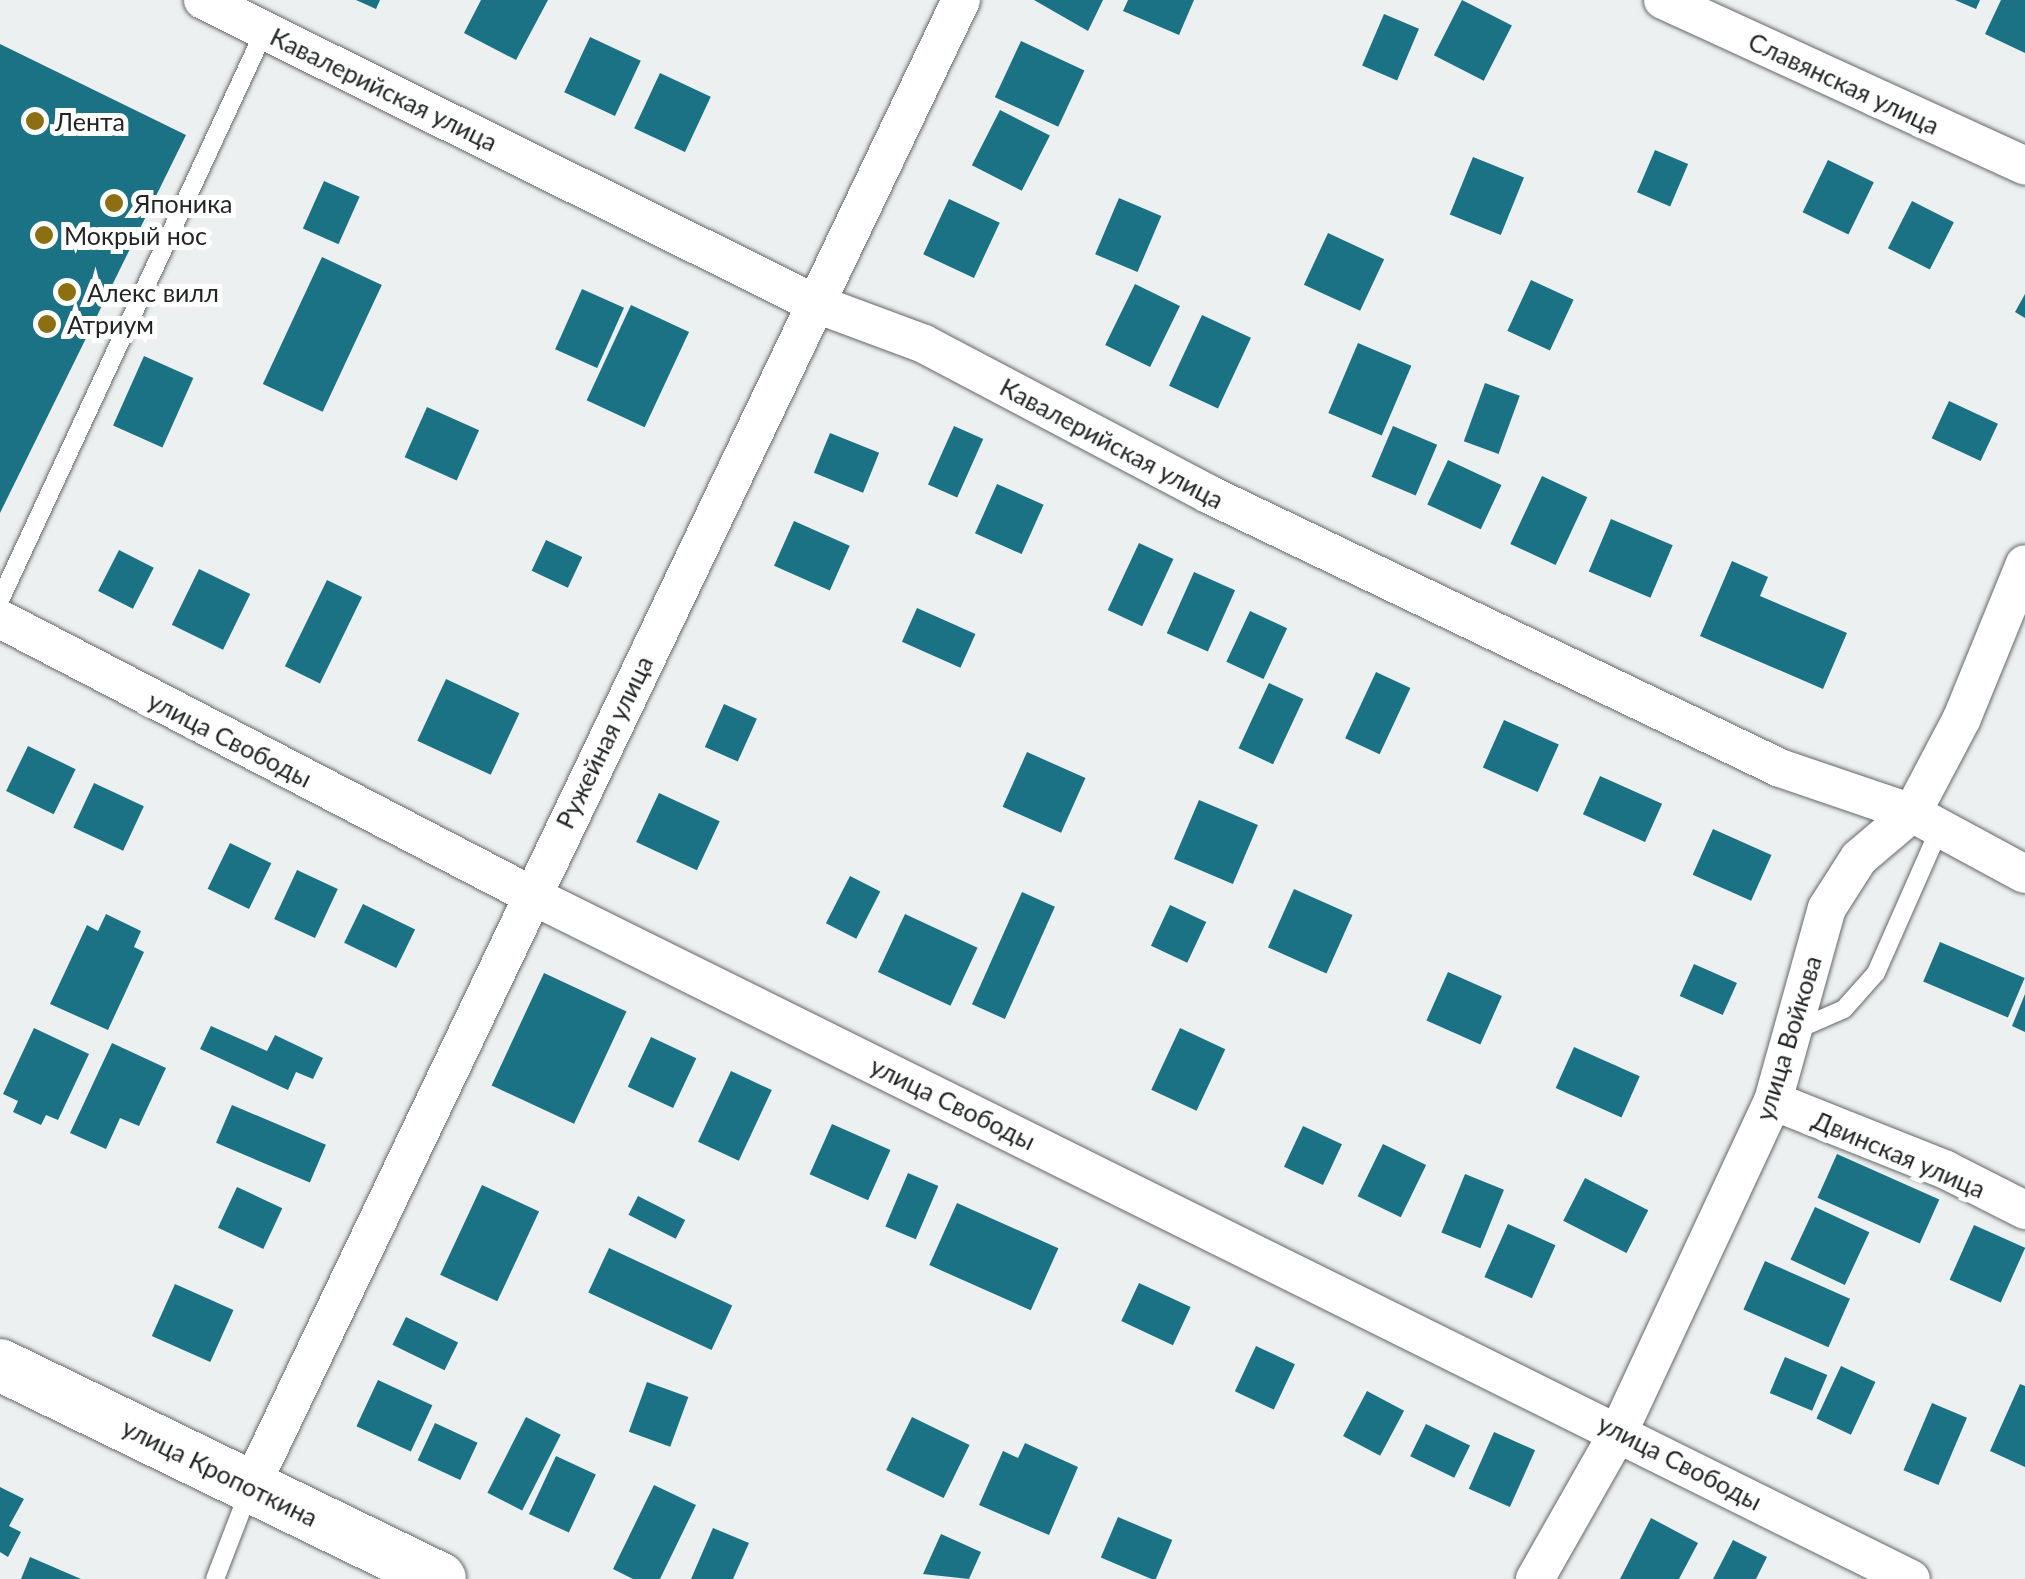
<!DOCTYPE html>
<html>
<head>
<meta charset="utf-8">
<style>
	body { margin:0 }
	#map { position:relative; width:2025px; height:1579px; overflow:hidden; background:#ecf0f1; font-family:Lato,sans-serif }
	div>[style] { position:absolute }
	.building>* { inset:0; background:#1c7285; transform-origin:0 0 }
	.roads { filter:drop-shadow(0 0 2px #646869) drop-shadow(0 0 2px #646869) }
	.lane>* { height:18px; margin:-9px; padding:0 9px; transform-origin:9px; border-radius:9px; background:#fff }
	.street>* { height:38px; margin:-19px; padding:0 19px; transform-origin:19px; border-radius:19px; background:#fff }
	.secondary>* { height:52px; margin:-26px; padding:0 26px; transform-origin:26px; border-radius:26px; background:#fff }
	.dots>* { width:28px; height:28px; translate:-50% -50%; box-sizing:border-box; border:5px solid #fff; border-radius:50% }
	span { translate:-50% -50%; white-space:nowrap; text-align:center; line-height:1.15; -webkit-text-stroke:10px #fff; paint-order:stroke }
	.street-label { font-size:25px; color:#232525 }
	.poi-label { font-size:25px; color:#232525 }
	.left { translate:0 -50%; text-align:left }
</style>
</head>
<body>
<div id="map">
	<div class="building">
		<div style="clip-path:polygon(356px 0,380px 0,376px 9px)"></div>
		<div style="clip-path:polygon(481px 0,548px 0,516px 60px,464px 33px)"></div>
		<div style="clip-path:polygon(1034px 0,1103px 0,1088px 31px)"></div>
		<div style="clip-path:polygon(1128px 0,1194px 0,1179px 35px,1123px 11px)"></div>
		<div style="left:1462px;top:0;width:56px;height:62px;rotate:27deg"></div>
		<div style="clip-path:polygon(1955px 0,1980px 0,1976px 9px)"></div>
		<div style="clip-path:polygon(2001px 0,2025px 0,2025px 53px,1985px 34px)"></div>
		<div style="left:1384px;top:14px;width:38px;height:56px;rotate:23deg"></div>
		<div style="left:590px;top:37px;width:56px;height:61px;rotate:25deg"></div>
		<div style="left:1021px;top:41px;width:70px;height:62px;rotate:25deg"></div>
		<div style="clip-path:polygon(0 44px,186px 135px,0 513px)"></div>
		<div style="left:660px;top:73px;width:56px;height:61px;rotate:25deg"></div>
		<div style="left:1000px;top:110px;width:56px;height:62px;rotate:27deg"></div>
		<div style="left:1655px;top:150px;width:36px;height:46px;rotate:23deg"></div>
		<div style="left:1473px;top:157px;width:55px;height:62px;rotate:22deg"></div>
		<div style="left:1828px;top:160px;width:51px;height:58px;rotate:26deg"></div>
		<div style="left:324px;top:181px;width:39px;height:52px;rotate:24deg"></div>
		<div style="left:1119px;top:198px;width:46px;height:61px;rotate:23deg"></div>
		<div style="left:949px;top:199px;width:56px;height:61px;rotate:25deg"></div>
		<div style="left:1912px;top:201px;width:47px;height:53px;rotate:27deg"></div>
		<div style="left:1328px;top:233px;width:62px;height:57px;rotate:25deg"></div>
		<div style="left:322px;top:257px;width:66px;height:140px;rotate:25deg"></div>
		<div style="left:1531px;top:280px;width:47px;height:56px;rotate:25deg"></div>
		<div style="left:1135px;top:284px;width:50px;height:68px;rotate:26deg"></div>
		<div style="left:582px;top:289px;width:46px;height:66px;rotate:24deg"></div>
		<div style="clip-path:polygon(2025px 294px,2025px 318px,2015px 312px)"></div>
		<div style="left:631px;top:305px;width:64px;height:105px;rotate:25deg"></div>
		<div style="left:1202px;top:315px;width:54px;height:78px;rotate:25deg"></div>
		<div style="left:1358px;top:343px;width:58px;height:76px;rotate:23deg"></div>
		<div style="left:144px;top:356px;width:54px;height:76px;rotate:24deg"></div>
		<div style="left:1485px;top:383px;width:37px;height:62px;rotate:20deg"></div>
		<div style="left:1949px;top:401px;width:54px;height:41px;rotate:25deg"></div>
		<div style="left:427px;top:407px;width:57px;height:55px;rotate:24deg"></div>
		<div style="left:954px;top:426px;width:32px;height:64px;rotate:24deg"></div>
		<div style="left:1393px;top:426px;width:48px;height:55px;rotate:23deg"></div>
		<div style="left:830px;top:433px;width:53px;height:43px;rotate:22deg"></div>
		<div style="left:1448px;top:460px;width:59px;height:49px;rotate:25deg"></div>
		<div style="left:1542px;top:476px;width:50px;height:75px;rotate:25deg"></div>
		<div style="left:997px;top:484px;width:51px;height:54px;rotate:24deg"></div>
		<div style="left:1611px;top:519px;width:67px;height:57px;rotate:23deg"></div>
		<div style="left:794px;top:521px;width:61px;height:49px;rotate:24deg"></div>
		<div style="left:546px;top:540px;width:40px;height:34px;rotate:25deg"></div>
		<div style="left:1139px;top:543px;width:38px;height:74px;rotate:25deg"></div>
		<div style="left:119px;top:550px;width:39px;height:46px;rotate:27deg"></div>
		<div style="clip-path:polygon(1732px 561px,1768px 577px,1760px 596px,1847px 633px,1823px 689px,1700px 636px)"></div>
		<div style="left:199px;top:569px;width:57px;height:62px;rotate:26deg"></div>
		<div style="left:1194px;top:572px;width:45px;height:67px;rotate:24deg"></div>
		<div style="left:327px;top:580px;width:39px;height:96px;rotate:26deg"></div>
		<div style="left:917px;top:608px;width:64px;height:37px;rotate:24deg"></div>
		<div style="left:1250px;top:611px;width:41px;height:56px;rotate:25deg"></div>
		<div style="left:1376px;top:672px;width:38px;height:73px;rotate:25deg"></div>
		<div style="left:446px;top:679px;width:81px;height:68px;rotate:25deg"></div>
		<div style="left:1269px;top:683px;width:38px;height:72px;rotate:25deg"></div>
		<div style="left:724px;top:704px;width:36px;height:47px;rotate:24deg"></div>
		<div style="left:1504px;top:720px;width:60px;height:52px;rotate:24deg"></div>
		<div style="left:28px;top:746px;width:53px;height:50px;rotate:26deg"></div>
		<div style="left:1027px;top:752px;width:64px;height:60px;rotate:24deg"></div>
		<div style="left:1600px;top:776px;width:68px;height:42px;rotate:24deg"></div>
		<div style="left:94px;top:783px;width:55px;height:49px;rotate:25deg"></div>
		<div style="left:659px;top:793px;width:67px;height:54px;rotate:25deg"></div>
		<div style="left:1199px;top:800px;width:64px;height:64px;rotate:23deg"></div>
		<div style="left:1713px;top:829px;width:64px;height:50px;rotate:24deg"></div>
		<div style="left:230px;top:843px;width:46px;height:51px;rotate:26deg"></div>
		<div style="left:297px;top:870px;width:45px;height:54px;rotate:25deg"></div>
		<div style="left:850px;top:876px;width:34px;height:53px;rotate:27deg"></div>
		<div style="left:1294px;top:889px;width:64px;height:64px;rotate:24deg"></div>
		<div style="left:1022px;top:892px;width:36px;height:123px;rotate:24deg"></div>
		<div style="left:363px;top:904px;width:58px;height:43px;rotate:26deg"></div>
		<div style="left:1170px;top:905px;width:40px;height:45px;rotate:25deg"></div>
		<div style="clip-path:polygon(106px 914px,141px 931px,134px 947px,144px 952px,108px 1030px,50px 1004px,87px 925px,98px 931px)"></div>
		<div style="left:905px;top:914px;width:80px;height:64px;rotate:25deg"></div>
		<div style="left:1940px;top:942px;width:92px;height:43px;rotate:23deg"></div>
		<div style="left:1694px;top:964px;width:47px;height:35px;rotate:24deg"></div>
		<div style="left:1448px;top:972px;width:59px;height:53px;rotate:24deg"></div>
		<div style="left:544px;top:973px;width:91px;height:124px;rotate:25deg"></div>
		<div style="clip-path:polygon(2025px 994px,2025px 1032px,2012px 1026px)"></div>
		<div style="clip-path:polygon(211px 1026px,267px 1051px,275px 1035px,323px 1058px,313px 1079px,296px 1072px,288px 1090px,200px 1049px)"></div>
		<div style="clip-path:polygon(34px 1028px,89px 1054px,58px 1120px,46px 1115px,41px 1125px,13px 1112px,18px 1101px,3px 1094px)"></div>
		<div style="left:1180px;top:1028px;width:50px;height:68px;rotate:25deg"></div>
		<div style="left:651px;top:1037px;width:50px;height:55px;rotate:25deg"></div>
		<div style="clip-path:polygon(112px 1043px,166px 1068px,139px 1126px,120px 1118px,106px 1149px,70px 1133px)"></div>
		<div style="left:1574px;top:1047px;width:72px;height:45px;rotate:24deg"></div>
		<div style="left:731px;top:1071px;width:45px;height:78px;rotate:25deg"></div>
		<div style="left:232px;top:1105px;width:102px;height:41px;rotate:23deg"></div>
		<div style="left:832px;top:1124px;width:64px;height:55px;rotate:24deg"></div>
		<div style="left:1303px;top:1126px;width:43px;height:45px;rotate:25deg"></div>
		<div style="left:1383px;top:1144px;width:48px;height:58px;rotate:26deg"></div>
		<div style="left:1837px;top:1154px;width:112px;height:48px;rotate:24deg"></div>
		<div style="left:908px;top:1173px;width:33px;height:58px;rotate:23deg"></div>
		<div style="left:1465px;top:1174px;width:42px;height:63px;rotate:22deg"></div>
		<div style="left:1585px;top:1178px;width:71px;height:48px;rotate:27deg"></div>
		<div style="left:482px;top:1185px;width:63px;height:99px;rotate:25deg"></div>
		<div style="left:237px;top:1187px;width:50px;height:45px;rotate:25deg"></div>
		<div style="left:638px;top:1196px;width:53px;height:21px;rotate:27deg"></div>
		<div style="left:957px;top:1203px;width:111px;height:68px;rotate:24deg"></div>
		<div style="left:1815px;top:1207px;width:60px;height:58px;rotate:25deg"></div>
		<div style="left:1508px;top:1224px;width:52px;height:58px;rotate:24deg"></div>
		<div style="left:1974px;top:1225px;width:56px;height:60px;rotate:24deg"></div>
		<div style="left:609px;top:1248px;width:136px;height:49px;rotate:25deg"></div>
		<div style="left:1765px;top:1261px;width:93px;height:53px;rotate:24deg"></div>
		<div style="left:1139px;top:1283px;width:57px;height:42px;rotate:25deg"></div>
		<div style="left:175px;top:1284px;width:64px;height:57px;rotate:24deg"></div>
		<div style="left:406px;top:1317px;width:58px;height:31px;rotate:26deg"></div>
		<div style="left:1256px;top:1346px;width:43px;height:50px;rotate:25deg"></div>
		<div style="left:1785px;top:1357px;width:46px;height:39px;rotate:23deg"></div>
		<div style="left:1841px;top:1366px;width:38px;height:58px;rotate:25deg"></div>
		<div style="left:378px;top:1380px;width:60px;height:51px;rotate:25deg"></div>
		<div style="left:647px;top:1382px;width:44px;height:53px;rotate:20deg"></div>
		<div style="clip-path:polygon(2020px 1384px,2025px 1386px,2025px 1467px,1990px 1451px)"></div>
		<div style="left:1367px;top:1391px;width:42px;height:51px;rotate:28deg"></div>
		<div style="left:1932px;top:1403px;width:38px;height:73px;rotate:23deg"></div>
		<div style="left:526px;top:1417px;width:39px;height:85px;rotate:27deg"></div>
		<div style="left:912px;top:1417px;width:64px;height:59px;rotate:26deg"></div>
		<div style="left:435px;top:1423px;width:47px;height:41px;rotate:25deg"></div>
		<div style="left:1426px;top:1424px;width:49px;height:36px;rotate:26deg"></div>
		<div style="left:1494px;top:1432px;width:45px;height:62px;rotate:24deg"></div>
		<div style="clip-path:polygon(1025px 1443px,1078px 1467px,1049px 1535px,979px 1505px,1003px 1451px,1018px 1458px)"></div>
		<div style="left:556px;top:1456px;width:44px;height:64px;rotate:25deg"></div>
		<div style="clip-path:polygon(654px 1485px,696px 1505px,660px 1579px,633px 1579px,613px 1569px)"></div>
		<div style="clip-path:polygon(0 1487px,24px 1499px,9px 1526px,21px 1532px,8px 1557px,0 1552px)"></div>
		<div style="left:1118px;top:1517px;width:59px;height:44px;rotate:23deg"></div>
		<div style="clip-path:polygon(1651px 1518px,1698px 1543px,1679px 1579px,1620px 1579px)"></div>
		<div style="clip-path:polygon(713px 1528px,749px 1543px,733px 1579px,691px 1579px)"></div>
		<div style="clip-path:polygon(941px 1534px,981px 1552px,969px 1579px,923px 1574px)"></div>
		<div style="clip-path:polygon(1733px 1540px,1767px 1557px,1756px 1579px,1713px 1579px)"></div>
		<div style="clip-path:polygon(30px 1557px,81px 1579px,21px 1579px)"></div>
	</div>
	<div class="roads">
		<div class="lane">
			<div style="left:0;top:600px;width:629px;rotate:-65.07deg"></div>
			<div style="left:1796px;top:1030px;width:52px;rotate:-23.6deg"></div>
			<div style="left:1844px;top:1009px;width:48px;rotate:-48.4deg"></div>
			<div style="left:1876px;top:973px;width:158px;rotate:-66.2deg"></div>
			<div style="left:215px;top:1579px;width:94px;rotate:-68.9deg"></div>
		</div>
		<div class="street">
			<div style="left:203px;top:0;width:682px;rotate:26.38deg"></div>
			<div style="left:814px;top:303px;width:117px;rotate:20.4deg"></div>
			<div style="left:924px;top:344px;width:321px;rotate:27.8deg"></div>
			<div style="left:1208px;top:494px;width:634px;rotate:25.6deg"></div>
			<div style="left:1780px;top:768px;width:139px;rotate:18.8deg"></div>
			<div style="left:1912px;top:813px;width:128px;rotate:28.4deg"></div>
			<div style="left:1663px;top:0;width:398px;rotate:24.6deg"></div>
			<div style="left:0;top:619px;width:598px;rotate:27.46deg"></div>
			<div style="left:531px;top:895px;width:1540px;rotate:26.37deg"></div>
			<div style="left:1773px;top:1101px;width:186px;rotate:21.7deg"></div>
			<div style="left:1946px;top:1170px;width:89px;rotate:26.9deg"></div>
			<div style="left:251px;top:1486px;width:1647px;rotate:-64.46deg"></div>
			<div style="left:1535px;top:1579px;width:170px;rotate:-60.4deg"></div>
			<div style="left:1619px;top:1431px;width:364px;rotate:-65deg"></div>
			<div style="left:1773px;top:1101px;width:200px;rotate:-74.4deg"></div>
			<div style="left:1827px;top:908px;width:59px;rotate:-57.4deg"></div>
			<div style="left:1859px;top:858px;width:70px;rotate:-40.3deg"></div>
			<div style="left:1912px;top:813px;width:107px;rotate:-62.2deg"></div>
			<div style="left:1962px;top:718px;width:166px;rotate:-67.8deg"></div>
		</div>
		<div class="secondary">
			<div style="left:0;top:1365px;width:489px;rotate:25.9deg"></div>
		</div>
	</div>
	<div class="dots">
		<div style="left:35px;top:121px;background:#8b6f11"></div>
		<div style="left:114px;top:203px;background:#8b6f11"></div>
		<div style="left:44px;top:235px;background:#8b6f11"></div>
		<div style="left:67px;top:292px;background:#8b6f11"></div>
		<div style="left:47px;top:324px;background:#8b6f11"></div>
	</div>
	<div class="street-label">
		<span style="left:1844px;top:83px;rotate:25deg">Славянская улица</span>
		<span style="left:384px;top:89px;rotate:26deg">Кавалерийская улица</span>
		<span style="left:1112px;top:443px;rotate:28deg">Кавалерийская улица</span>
		<span style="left:230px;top:739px;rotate:27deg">улица Свободы</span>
		<span style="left:604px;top:742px;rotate:-64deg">Ружейная улица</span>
		<span style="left:1788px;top:1038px;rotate:-73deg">улица Войкова</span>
		<span style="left:953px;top:1103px;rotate:26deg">улица Свободы</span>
		<span style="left:1899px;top:1154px;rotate:23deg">Двинская улица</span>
		<span style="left:1680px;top:1462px;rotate:27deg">улица Свободы</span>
		<span style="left:220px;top:1472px;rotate:26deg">улица Кропоткина</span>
	</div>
	<div class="poi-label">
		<span class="left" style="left:55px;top:121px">Лента</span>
		<span class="left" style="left:134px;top:203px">Японика</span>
		<span class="left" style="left:64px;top:235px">Мокрый нос</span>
		<span class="left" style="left:87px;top:292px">Алекс вилл</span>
		<span class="left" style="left:67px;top:324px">Атриум</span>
	</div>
</div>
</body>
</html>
